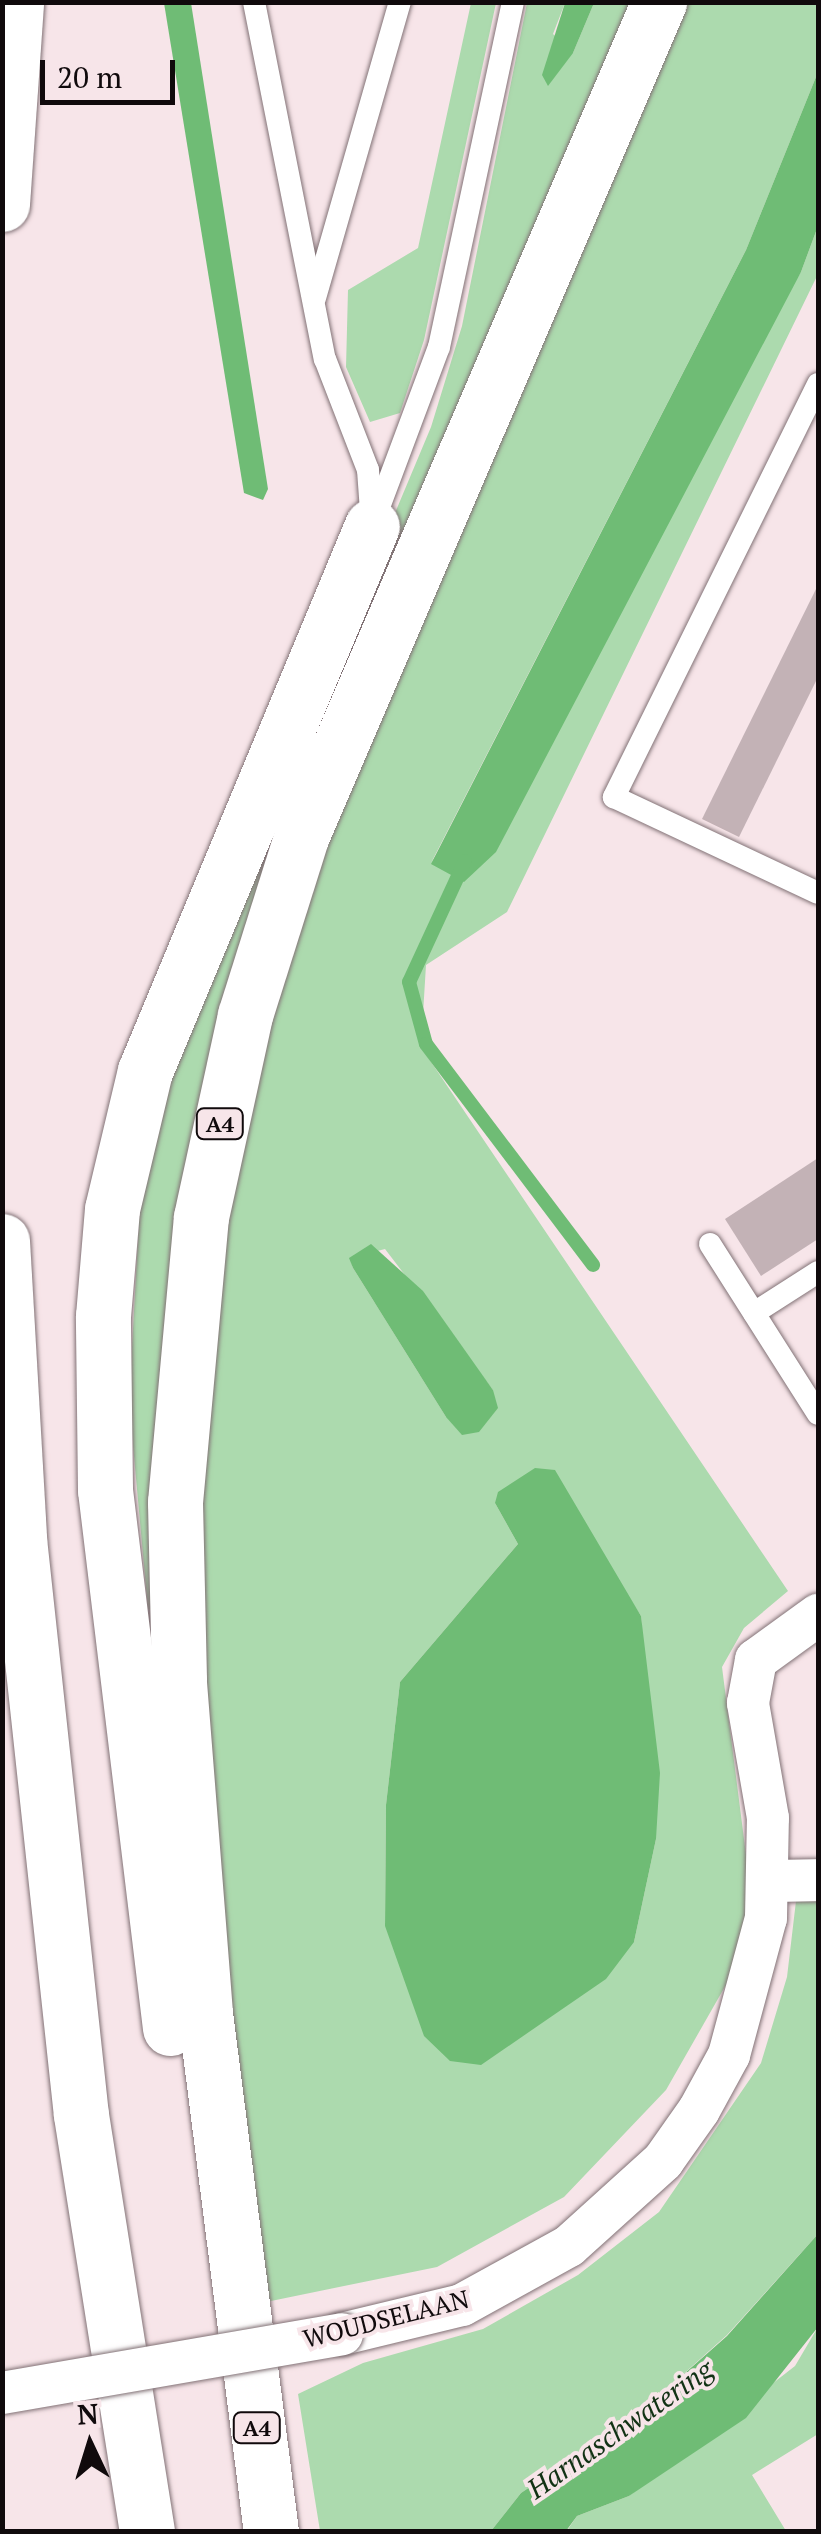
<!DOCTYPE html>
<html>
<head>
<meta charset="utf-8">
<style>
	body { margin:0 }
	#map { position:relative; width:821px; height:2534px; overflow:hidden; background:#f7e5e9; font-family:"PT Serif",serif }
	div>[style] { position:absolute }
	.green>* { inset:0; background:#acdaae }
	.water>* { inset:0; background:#6fbc75 }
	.stream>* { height:14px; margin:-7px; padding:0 7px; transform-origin:7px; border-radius:7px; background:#6fbc75 }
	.building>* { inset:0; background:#c3b2b6 }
	.roads { filter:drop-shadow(0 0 2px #827276) drop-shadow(0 0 2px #827276) }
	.lane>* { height:22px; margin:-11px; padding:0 11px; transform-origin:11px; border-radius:11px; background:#fff }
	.street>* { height:42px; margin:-21px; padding:0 21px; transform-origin:21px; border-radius:21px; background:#fff }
	.highway>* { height:55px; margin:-27.5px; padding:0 27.5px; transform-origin:27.5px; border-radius:27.5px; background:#fff }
	.bridges { filter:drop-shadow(0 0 2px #827276) drop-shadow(0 0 2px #827276) }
	.street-bridge>* { height:42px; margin:-21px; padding:0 21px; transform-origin:21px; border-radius:21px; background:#fff }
	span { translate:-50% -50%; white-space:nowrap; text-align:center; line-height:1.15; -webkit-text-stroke:8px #f7e5e9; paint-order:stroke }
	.shield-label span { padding:2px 8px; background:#f7e5e9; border:2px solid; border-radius:8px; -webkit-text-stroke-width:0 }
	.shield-label { font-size:22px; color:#100a0c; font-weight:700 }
	.street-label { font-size:25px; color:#100a0c }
	.water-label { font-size:28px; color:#123215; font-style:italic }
	.frame { position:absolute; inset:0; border:5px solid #100a0c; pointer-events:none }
	.north { position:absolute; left:40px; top:2394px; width:100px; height:100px; -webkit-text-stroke:8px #f7e5e9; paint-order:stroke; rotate:356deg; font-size:28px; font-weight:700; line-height:40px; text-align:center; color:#100a0c }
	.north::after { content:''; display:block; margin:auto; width:35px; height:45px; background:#100a0c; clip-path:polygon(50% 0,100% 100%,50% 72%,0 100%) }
	.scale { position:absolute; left:40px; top:60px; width:135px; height:45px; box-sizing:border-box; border:5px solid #100a0c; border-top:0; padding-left:12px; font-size:30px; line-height:35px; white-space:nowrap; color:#100a0c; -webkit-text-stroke:8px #f7e5e9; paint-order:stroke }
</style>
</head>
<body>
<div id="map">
	<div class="green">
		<div style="clip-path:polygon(471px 3px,496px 3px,424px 340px,400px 413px,370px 422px,346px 367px,348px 290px,418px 248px)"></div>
		<div style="clip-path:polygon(527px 3px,565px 3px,553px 34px,573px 53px,594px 3px,643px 3px,309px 772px,157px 1610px,148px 1609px,129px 1402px,145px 1110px,431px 427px,462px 326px)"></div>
		<div style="clip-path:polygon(evenodd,681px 3px,818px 3px,818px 72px,746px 250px,431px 863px,801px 272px,818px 226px,818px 274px,507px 912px,426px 965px,421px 1047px,788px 1591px,744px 1628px,722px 1667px,750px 1886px,739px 1962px,666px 2090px,564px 2197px,437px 2267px,251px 2305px,187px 1645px,210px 1204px,288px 925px,681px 3px,385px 1249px,493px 1390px,446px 1417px,353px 1268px,350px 1258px,385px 1249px,681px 3px,495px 1503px,616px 1577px,641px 1616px,656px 1839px,634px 1942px,385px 1926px,386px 1805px,400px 1682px,518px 1544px,495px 1503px)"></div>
		<div style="clip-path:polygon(818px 1890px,818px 2234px,727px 2335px,642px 2411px,521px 2493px,491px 2531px,320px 2531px,298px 2394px,363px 2363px,483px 2329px,578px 2275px,659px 2212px,761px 2063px,787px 1977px,796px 1901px)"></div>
		<div style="clip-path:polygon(818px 2327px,818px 2434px,752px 2475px,786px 2531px,566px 2532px,577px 2516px,629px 2496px,795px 2366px)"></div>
	</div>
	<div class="water">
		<div style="clip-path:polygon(164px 3px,191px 3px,268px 489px,263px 500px,244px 493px)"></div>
		<div style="clip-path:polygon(565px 3px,594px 3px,573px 53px,548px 86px,542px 75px)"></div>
		<div style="clip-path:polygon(818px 72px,818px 226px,801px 272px,496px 852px,464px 882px,431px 864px,746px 250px)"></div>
		<div style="clip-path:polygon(371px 1244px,423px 1291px,493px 1390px,498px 1408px,479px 1432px,462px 1435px,446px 1417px,353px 1268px,349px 1258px)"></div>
		<div style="clip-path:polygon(535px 1468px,555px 1470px,641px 1616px,660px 1773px,656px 1839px,634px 1942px,606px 1979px,481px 2065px,450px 2061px,424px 2036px,385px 1926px,386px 1805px,400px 1682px,518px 1544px,495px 1503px,498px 1492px)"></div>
		<div style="clip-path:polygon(818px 2234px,818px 2327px,746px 2418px,629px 2496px,577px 2516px,566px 2531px,491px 2531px,521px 2493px,642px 2411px,727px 2336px)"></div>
	</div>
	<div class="stream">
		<div style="left:465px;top:861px;width:133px;rotate:114.8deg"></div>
		<div style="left:409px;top:982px;width:64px;rotate:74.7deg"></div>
		<div style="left:426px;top:1044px;width:277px;rotate:52.9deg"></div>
	</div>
	<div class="building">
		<div style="clip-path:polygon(818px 585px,818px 677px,739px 837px,702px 819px)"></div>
		<div style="clip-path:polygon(818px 1158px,818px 1239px,761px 1276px,725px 1219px)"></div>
	</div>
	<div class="roads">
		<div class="lane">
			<div style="left:254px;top:2px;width:364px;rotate:78.8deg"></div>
			<div style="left:325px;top:359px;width:119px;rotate:68.8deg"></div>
			<div style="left:368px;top:470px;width:54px;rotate:85.8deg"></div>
			<div style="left:315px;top:298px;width:308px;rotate:-74deg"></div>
			<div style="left:818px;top:384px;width:461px;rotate:116.3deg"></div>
			<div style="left:614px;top:797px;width:225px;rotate:25.2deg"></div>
			<div style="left:372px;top:526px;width:191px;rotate:-69.5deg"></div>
			<div style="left:439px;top:347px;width:353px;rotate:-77.9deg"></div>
			<div style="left:710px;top:1244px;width:201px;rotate:57.6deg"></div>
			<div style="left:754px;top:1313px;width:76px;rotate:-32.6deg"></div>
		</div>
		<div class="street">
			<div style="left:768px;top:1881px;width:50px;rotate:-1.1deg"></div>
			<div style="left:342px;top:2334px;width:123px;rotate:-13.6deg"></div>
			<div style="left:462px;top:2305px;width:122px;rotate:-28.9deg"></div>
			<div style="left:569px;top:2246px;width:127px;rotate:-42.1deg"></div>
			<div style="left:663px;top:2161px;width:62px;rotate:-54.8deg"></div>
			<div style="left:699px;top:2110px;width:63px;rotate:-61.4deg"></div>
			<div style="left:729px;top:2055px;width:142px;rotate:-74.9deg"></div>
			<div style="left:766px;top:1918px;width:100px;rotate:-88.9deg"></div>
			<div style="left:768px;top:1818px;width:117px;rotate:-99.9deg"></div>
			<div style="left:748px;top:1703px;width:44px;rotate:-79.5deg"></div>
			<div style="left:756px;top:1660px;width:77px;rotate:-36deg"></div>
		</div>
		<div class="highway">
			<div style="left:2px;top:204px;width:202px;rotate:-86deg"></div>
			<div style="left:2px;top:1241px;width:298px;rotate:86.7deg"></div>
			<div style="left:19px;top:1539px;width:579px;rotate:83.86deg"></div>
			<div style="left:81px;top:2115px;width:422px;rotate:81deg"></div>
			<div style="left:170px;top:2028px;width:542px;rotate:-96.89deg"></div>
			<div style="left:105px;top:1490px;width:174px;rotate:-90.7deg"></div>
			<div style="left:103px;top:1316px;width:107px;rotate:-85.2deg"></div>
			<div style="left:112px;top:1209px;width:142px;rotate:-76.6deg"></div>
			<div style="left:145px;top:1071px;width:590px;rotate:-67.39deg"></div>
			<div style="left:271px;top:2532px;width:523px;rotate:-97.25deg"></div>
			<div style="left:205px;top:2013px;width:335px;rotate:-94.5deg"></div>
			<div style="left:179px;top:1679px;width:177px;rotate:-91.3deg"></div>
			<div style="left:175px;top:1502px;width:286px;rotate:-84.8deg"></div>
			<div style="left:201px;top:1217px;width:207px;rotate:-77.7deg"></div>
			<div style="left:245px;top:1015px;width:187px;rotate:-72.5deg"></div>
			<div style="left:301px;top:837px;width:909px;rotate:-66.79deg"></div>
		</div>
	</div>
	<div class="bridges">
		<div class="street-bridge">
			<div style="left:2px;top:2393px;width:345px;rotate:-9.8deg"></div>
		</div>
	</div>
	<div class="shield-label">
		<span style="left:220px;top:1124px">A4</span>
		<span style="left:257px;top:2428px">A4</span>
	</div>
	<div class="street-label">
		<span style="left:386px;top:2319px;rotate:-14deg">WOUDSELAAN</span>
	</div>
	<div class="water-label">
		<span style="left:620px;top:2429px;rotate:-35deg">Harnaschwatering</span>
	</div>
	<div class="frame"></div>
	<div class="north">N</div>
	<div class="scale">20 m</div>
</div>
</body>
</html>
